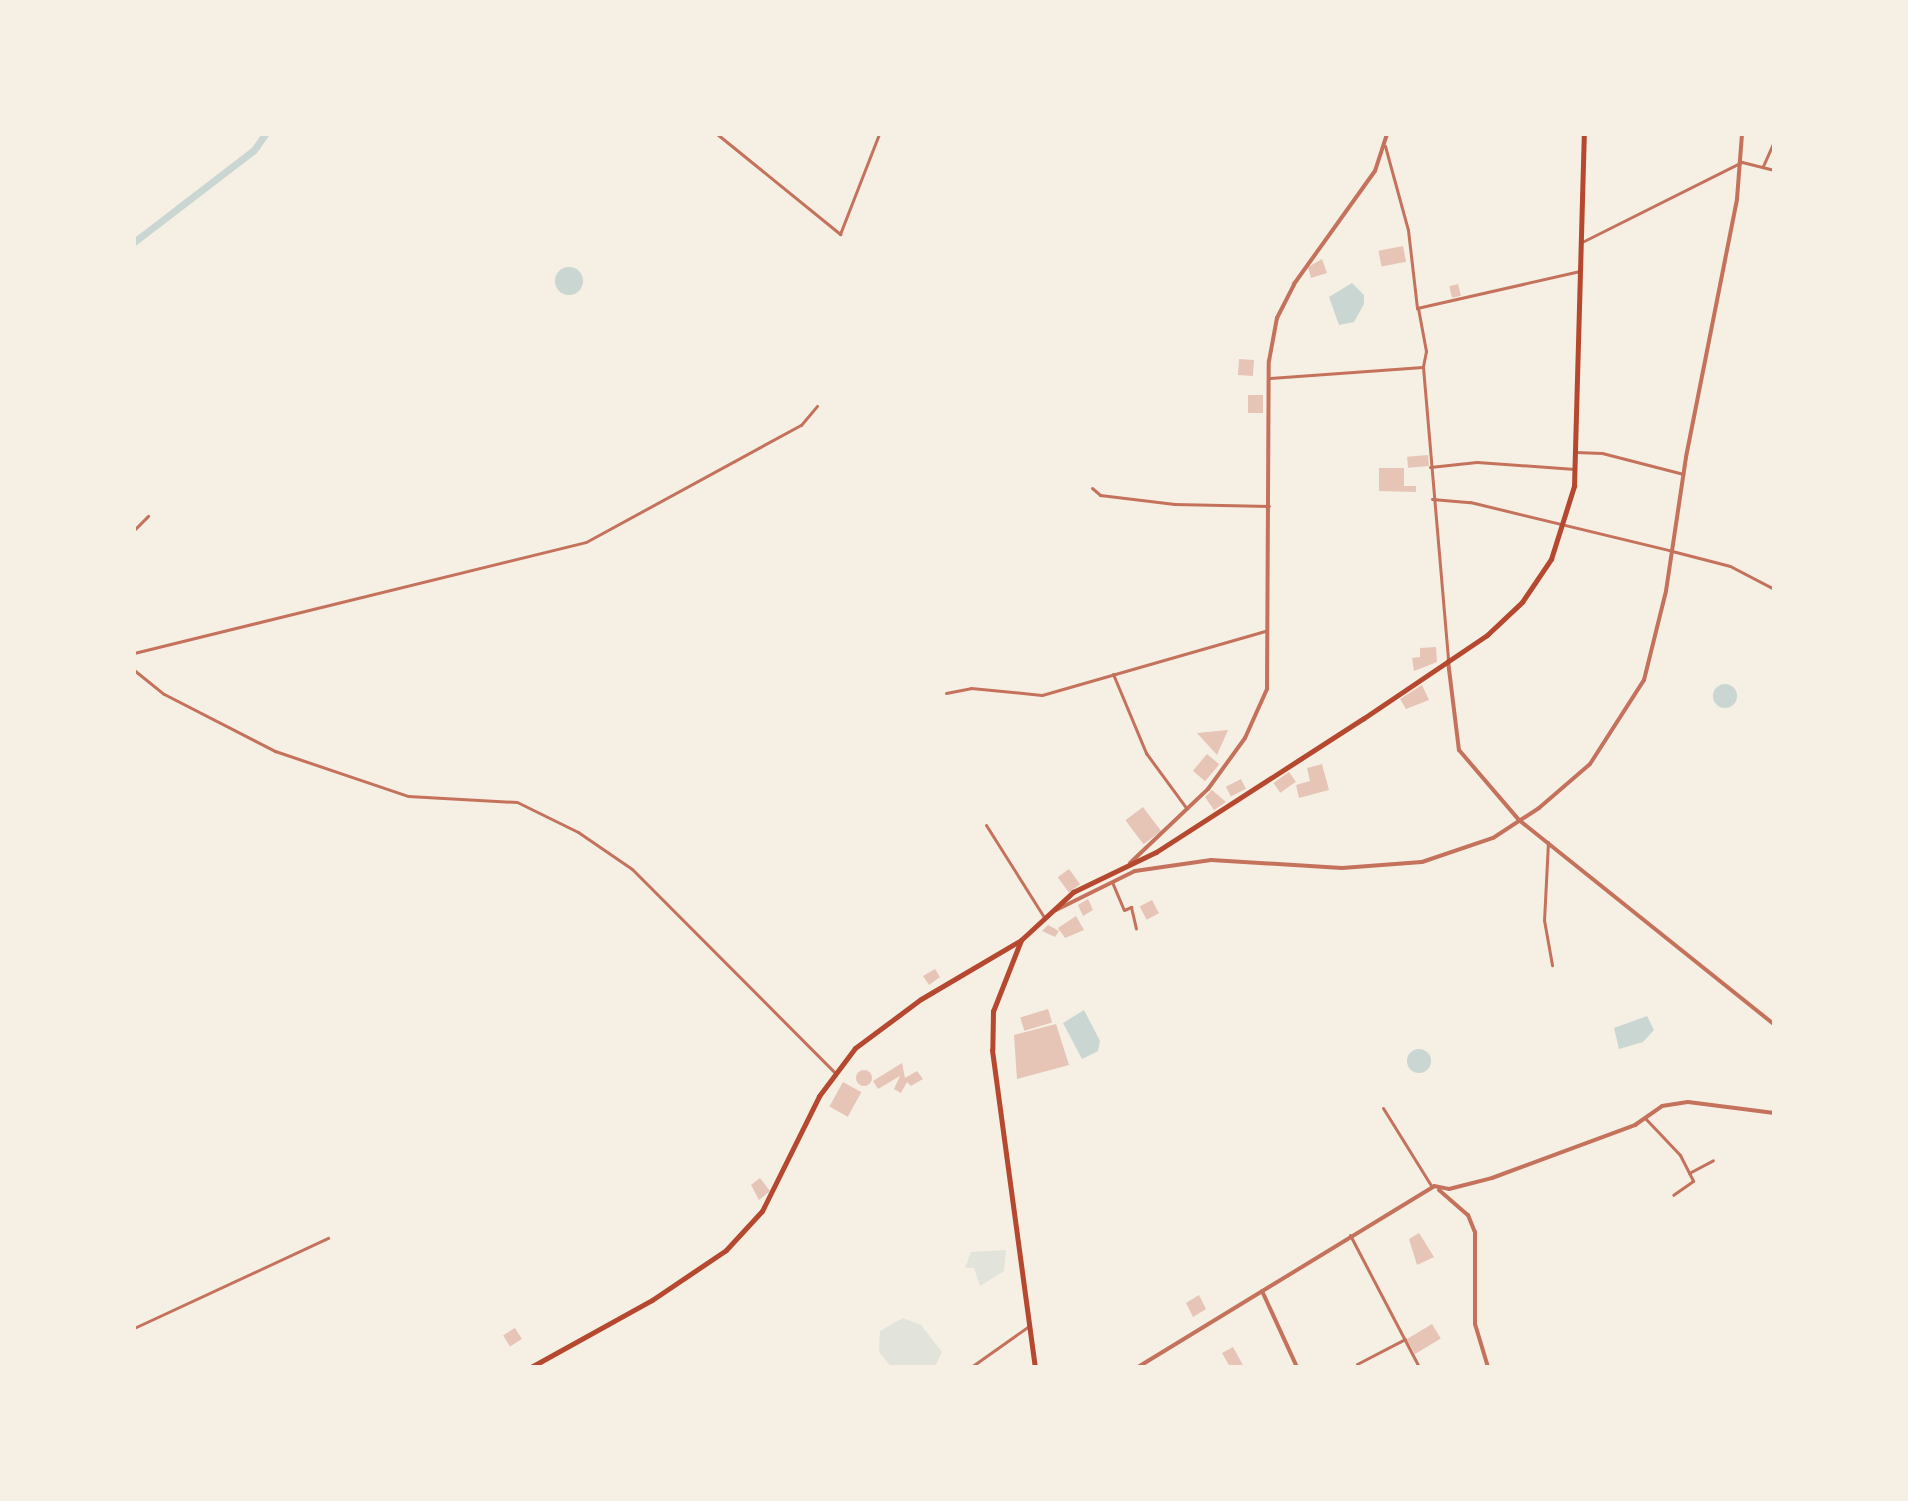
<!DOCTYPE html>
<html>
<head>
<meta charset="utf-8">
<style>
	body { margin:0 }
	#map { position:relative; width:1908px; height:1501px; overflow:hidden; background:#f6efe4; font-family:Lato,sans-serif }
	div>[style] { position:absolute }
	.green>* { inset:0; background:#e2e4dc }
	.water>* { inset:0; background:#c9d6d2 }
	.round { border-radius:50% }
	.canal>* { height:7px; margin:-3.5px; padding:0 3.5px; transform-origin:3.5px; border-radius:3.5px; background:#c9d6d2 }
	.building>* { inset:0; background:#e6c5b7; transform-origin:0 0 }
	.minor>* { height:3px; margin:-1.5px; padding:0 1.5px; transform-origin:1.5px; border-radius:1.5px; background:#c5725c }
	.tertiary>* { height:4px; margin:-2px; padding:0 2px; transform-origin:2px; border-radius:2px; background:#c5725c }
	.primary>* { height:5px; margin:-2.5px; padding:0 2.5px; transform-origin:2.5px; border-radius:2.5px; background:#b5482f }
	.trunk>* { height:5px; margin:-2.5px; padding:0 2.5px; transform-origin:2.5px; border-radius:2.5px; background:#b5482f }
	span { translate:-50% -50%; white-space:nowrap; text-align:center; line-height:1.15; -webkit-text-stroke:8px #f6efe4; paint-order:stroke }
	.frame { position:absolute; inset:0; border:136px solid #f6efe4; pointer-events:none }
</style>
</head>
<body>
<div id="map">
	<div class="green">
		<div style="clip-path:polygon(1006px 1250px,1004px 1271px,980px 1286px,974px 1268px,965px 1268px,971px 1252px)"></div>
		<div style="clip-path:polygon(903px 1318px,921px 1325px,942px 1352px,935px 1367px,891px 1367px,879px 1352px,880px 1331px)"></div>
	</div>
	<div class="water">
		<div class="round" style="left:555px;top:267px;width:28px;height:28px"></div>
		<div style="clip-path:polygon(1352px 283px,1364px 295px,1364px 304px,1354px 322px,1339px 325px,1329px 297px)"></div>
		<div class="round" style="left:1713px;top:684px;width:24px;height:24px"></div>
		<div style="clip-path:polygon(1084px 1010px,1100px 1041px,1098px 1051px,1082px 1059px,1063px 1023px)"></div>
		<div style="clip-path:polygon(1647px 1016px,1654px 1030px,1643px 1042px,1619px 1049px,1614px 1028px)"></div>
		<div class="round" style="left:1407px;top:1049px;width:24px;height:24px"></div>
	</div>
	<div class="canal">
		<div style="left:134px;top:242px;width:151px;rotate:-37.5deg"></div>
		<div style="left:254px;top:150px;width:19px;rotate:-55deg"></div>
	</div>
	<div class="building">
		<div style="left:1403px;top:246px;width:16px;height:25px;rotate:79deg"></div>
		<div style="clip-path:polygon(1322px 259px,1327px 273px,1311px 278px,1308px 267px)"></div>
		<div style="left:1458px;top:284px;width:12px;height:9px;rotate:76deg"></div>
		<div style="left:1254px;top:360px;width:16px;height:15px;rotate:94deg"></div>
		<div style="left:1248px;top:395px;width:15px;height:18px"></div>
		<div style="left:1428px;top:455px;width:11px;height:21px;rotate:85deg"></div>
		<div style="clip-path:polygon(1379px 468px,1404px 468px,1404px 486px,1416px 486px,1416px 492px,1379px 491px)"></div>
		<div style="clip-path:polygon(1436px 647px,1437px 662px,1414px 671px,1412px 658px,1420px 657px,1420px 648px)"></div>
		<div style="clip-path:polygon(1422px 685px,1429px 700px,1406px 709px,1400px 699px)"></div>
		<div style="clip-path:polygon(1228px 730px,1217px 755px,1197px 733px)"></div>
		<div style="left:1207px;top:754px;width:16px;height:22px;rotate:40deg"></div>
		<div style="clip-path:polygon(1322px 764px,1329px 790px,1299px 798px,1296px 785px,1310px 781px,1307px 768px)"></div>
		<div style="left:1289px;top:772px;width:12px;height:19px;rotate:55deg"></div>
		<div style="left:1241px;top:779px;width:11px;height:17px;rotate:63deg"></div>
		<div style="clip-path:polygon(1212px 790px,1226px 802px,1214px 810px,1205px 797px)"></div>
		<div style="left:1143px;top:807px;width:30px;height:22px;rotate:53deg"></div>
		<div style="left:1069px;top:869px;width:19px;height:14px;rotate:54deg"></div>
		<div style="clip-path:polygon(1088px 899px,1093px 910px,1083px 916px,1078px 905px)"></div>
		<div style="left:1152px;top:900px;width:15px;height:14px;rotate:62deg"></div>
		<div style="clip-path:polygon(1076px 916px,1084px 930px,1065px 938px,1058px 928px)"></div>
		<div style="clip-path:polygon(1048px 925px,1059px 931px,1055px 937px,1042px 931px)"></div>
		<div style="clip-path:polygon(935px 969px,940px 977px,929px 985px,923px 976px)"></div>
		<div style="left:1048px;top:1009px;width:14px;height:29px;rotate:73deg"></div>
		<div style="clip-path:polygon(1056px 1024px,1069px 1065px,1017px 1079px,1014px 1035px)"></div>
		<div style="clip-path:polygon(902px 1063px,905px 1078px,917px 1071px,923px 1079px,911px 1086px,907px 1082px,901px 1093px,894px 1089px,900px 1076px,878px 1089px,873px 1081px)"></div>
		<div class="round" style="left:856px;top:1070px;width:16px;height:16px"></div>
		<div style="left:843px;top:1082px;width:21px;height:28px;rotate:29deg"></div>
		<div style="clip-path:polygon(760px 1178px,770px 1191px,759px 1200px,751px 1185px)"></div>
		<div style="clip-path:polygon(1419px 1233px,1434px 1257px,1417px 1265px,1409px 1239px)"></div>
		<div style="clip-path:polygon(1199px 1295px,1206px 1309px,1193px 1317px,1186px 1303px)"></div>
		<div style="left:1432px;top:1324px;width:17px;height:30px;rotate:59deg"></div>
		<div style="left:515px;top:1328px;width:13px;height:14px;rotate:58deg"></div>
		<div style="clip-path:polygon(1233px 1347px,1244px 1367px,1230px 1367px,1222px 1353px)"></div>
	</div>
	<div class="minor">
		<div style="left:717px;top:134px;width:159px;rotate:39.1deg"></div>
		<div style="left:840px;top:234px;width:107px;rotate:-68.7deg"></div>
		<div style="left:1385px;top:146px;width:87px;rotate:74.7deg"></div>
		<div style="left:1408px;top:230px;width:79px;rotate:83.4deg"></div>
		<div style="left:1417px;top:308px;width:167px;rotate:-12.8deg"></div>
		<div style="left:1763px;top:166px;width:27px;rotate:-66deg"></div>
		<div style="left:1582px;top:242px;width:179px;rotate:-26.6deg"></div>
		<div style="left:1742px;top:162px;width:33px;rotate:14deg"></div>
		<div style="left:1418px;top:308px;width:44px;rotate:79.5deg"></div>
		<div style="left:1426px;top:351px;width:16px;rotate:101deg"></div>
		<div style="left:1270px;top:378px;width:153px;rotate:-4.1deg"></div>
		<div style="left:1423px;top:367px;width:295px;rotate:85.1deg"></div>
		<div style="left:1575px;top:452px;width:27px;rotate:2deg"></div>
		<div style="left:1602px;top:453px;width:84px;rotate:14.5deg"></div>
		<div style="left:1430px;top:467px;width:47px;rotate:-6.1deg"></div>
		<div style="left:1477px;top:462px;width:98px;rotate:4.1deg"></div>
		<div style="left:1092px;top:488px;width:11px;rotate:41deg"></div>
		<div style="left:1100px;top:495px;width:75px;rotate:6.9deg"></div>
		<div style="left:1174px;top:504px;width:95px;rotate:1.2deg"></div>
		<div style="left:1432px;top:499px;width:38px;rotate:5deg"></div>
		<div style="left:1470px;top:502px;width:208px;rotate:13.6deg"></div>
		<div style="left:1672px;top:551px;width:60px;rotate:14.5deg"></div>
		<div style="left:1730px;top:566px;width:50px;rotate:27.6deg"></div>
		<div style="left:134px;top:530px;width:20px;rotate:-45deg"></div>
		<div style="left:134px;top:653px;width:465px;rotate:-13.8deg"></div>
		<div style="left:586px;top:542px;width:245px;rotate:-28.6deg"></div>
		<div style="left:801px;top:425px;width:25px;rotate:-50deg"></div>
		<div style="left:134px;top:670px;width:38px;rotate:39deg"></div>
		<div style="left:164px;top:694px;width:125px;rotate:27.2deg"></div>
		<div style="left:275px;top:751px;width:140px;rotate:18.7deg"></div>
		<div style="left:408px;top:796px;width:109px;rotate:3.2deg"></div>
		<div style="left:517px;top:802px;width:68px;rotate:26.2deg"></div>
		<div style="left:578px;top:832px;width:65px;rotate:34.4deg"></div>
		<div style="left:632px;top:869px;width:286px;rotate:45.1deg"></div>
		<div style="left:1113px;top:674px;width:86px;rotate:67.3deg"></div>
		<div style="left:1146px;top:753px;width:69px;rotate:53.8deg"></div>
		<div style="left:946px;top:693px;width:25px;rotate:-11deg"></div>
		<div style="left:971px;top:688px;width:71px;rotate:5.6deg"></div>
		<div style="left:1042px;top:695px;width:232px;rotate:-16deg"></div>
		<div style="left:986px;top:825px;width:109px;rotate:57.8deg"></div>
		<div style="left:1548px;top:842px;width:78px;rotate:92.9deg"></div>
		<div style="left:1544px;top:920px;width:46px;rotate:79.9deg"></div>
		<div style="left:1112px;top:882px;width:30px;rotate:67deg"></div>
		<div style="left:1124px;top:910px;width:8px;rotate:-23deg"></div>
		<div style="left:1131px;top:907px;width:22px;rotate:77deg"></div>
		<div style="left:1383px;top:1108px;width:93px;rotate:58.2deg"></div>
		<div style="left:1645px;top:1118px;width:51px;rotate:46.6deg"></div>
		<div style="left:1680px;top:1155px;width:29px;rotate:63deg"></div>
		<div style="left:1693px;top:1181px;width:24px;rotate:145deg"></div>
		<div style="left:1689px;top:1173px;width:27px;rotate:-28deg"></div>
		<div style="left:1350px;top:1235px;width:149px;rotate:62.4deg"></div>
		<div style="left:134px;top:1328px;width:214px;rotate:-24.9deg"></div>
		<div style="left:1357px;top:1364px;width:54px;rotate:-27.5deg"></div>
		<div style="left:971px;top:1367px;width:71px;rotate:-35.3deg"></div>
	</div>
	<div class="tertiary">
		<div style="left:1448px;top:661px;width:90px;rotate:83deg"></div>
		<div style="left:1459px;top:750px;width:92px;rotate:49.4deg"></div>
		<div style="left:1519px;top:820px;width:327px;rotate:38.7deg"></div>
		<div style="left:1130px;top:863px;width:108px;rotate:-43.5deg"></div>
		<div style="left:1208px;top:789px;width:63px;rotate:-54deg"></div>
		<div style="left:1245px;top:738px;width:54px;rotate:-65.8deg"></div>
		<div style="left:1267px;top:689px;width:328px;rotate:-89.7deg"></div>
		<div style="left:1269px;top:361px;width:44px;rotate:-79.5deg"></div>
		<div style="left:1277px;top:318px;width:38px;rotate:-63deg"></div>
		<div style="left:1294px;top:284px;width:139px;rotate:-54.4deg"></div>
		<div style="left:1375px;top:171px;width:39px;rotate:-72deg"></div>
		<div style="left:1056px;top:910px;width:88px;rotate:-26.3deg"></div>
		<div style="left:1135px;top:871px;width:77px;rotate:-8.2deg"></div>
		<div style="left:1211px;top:860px;width:131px;rotate:3.5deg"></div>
		<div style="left:1342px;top:868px;width:80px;rotate:-4.3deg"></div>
		<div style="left:1422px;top:862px;width:75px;rotate:-18.7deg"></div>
		<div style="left:1493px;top:838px;width:55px;rotate:-33.1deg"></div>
		<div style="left:1539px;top:808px;width:67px;rotate:-40.8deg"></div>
		<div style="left:1590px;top:764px;width:100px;rotate:-57.3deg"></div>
		<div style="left:1644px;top:680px;width:92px;rotate:-76.1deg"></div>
		<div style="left:1666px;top:591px;width:135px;rotate:-81.5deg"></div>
		<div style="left:1686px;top:457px;width:263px;rotate:-78.8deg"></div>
		<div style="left:1737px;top:199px;width:65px;rotate:-85.6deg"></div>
		<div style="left:1439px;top:1190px;width:38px;rotate:41deg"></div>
		<div style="left:1468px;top:1215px;width:18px;rotate:68deg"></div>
		<div style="left:1475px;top:1232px;width:92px;rotate:90deg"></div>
		<div style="left:1475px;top:1324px;width:45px;rotate:73.2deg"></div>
		<div style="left:1262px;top:1291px;width:84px;rotate:65.3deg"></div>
		<div style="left:1138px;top:1367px;width:347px;rotate:-31.4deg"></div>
		<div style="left:1434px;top:1186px;width:15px;rotate:11deg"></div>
		<div style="left:1449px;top:1189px;width:44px;rotate:-14.3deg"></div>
		<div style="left:1492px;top:1178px;width:153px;rotate:-20.3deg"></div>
		<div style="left:1635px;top:1125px;width:33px;rotate:-35deg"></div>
		<div style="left:1662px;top:1106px;width:26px;rotate:-9deg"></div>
		<div style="left:1688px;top:1102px;width:87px;rotate:7.3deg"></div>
	</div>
	<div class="primary">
		<div style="left:1021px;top:940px;width:76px;rotate:111.5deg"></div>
		<div style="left:993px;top:1011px;width:39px;rotate:91deg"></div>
		<div style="left:992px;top:1050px;width:320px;rotate:82.3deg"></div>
	</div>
	<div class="trunk">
		<div style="left:531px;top:1367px;width:138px;rotate:-29deg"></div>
		<div style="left:652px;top:1300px;width:89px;rotate:-34deg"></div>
		<div style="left:726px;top:1250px;width:53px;rotate:-47.3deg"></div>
		<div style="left:762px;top:1211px;width:128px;rotate:-63.6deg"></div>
		<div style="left:819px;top:1096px;width:60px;rotate:-53.1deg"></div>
		<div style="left:855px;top:1048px;width:82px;rotate:-36.6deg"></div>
		<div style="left:921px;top:999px;width:116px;rotate:-30.5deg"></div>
		<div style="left:1021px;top:940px;width:71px;rotate:-42.7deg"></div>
		<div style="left:1073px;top:892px;width:92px;rotate:-25.7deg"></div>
		<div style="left:1156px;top:852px;width:247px;rotate:-32.8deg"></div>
		<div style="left:1364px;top:718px;width:148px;rotate:-34deg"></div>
		<div style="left:1487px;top:635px;width:48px;rotate:-43.3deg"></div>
		<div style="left:1522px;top:602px;width:52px;rotate:-56deg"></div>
		<div style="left:1551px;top:559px;width:77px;rotate:-72.5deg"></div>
		<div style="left:1574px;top:486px;width:352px;rotate:-88.4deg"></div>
	</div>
	<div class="frame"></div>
</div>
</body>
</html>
